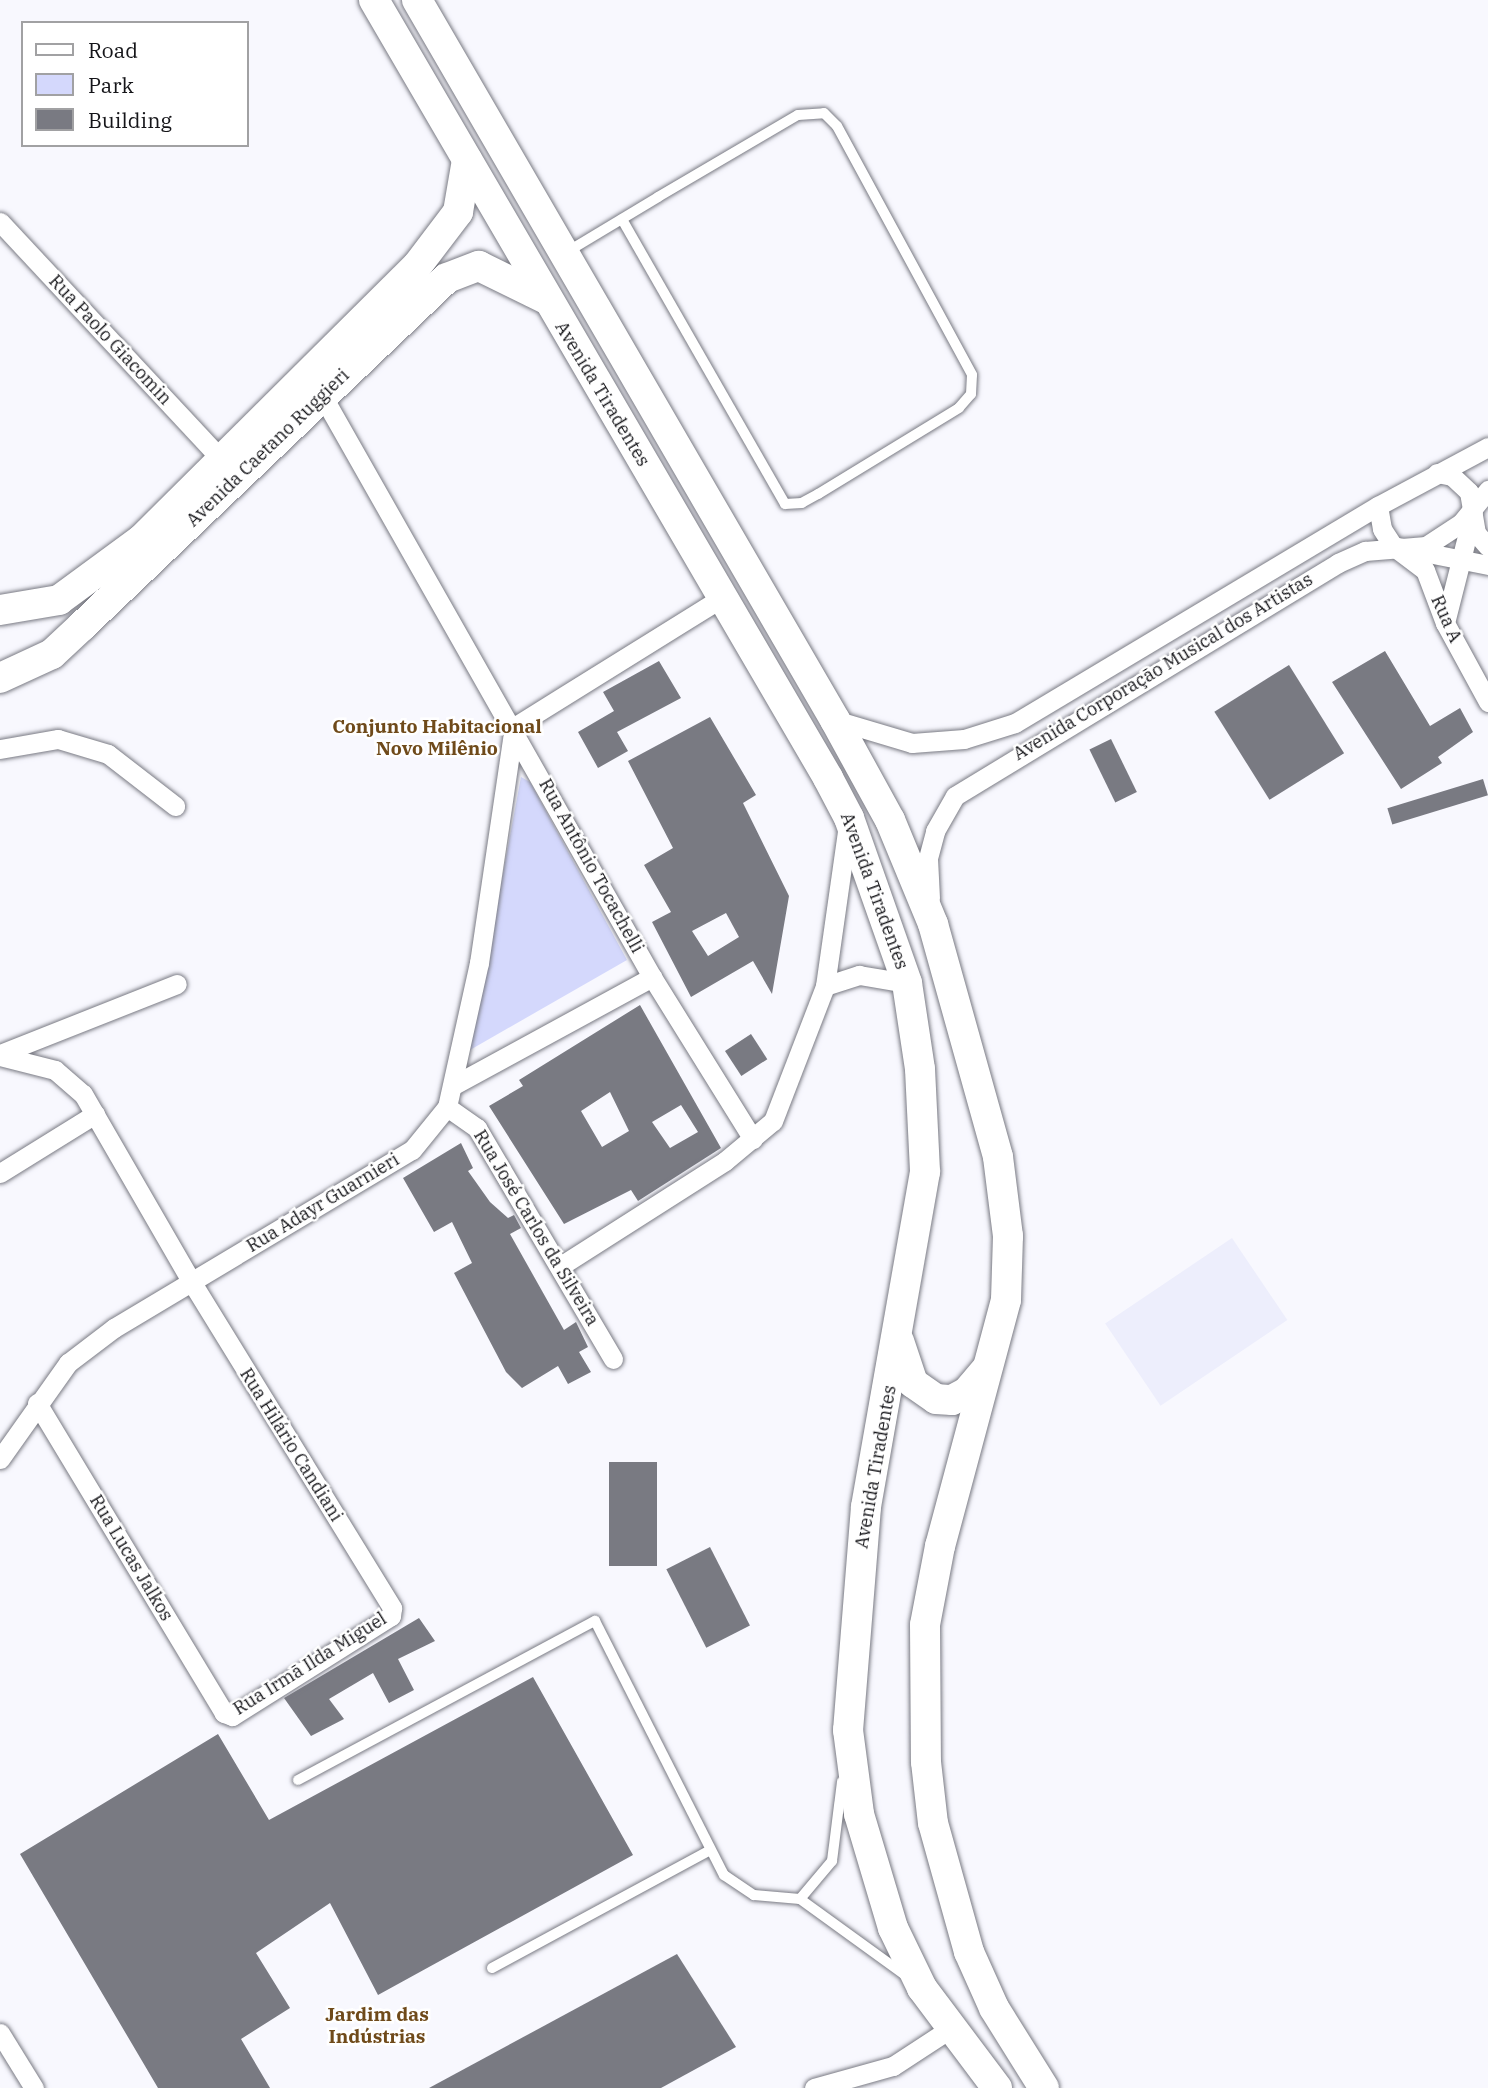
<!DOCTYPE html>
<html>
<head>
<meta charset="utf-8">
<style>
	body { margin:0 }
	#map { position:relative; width:1488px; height:2088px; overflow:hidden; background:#f8f8fe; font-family:"IBM Plex Serif",serif }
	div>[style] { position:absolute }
	.built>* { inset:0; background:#edeefc; transform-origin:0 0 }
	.green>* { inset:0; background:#d4d8fc }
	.building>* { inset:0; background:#797a82; transform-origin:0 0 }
	.roads { filter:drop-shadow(0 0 2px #797a83) drop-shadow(0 0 2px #797a83) }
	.service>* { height:10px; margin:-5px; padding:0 5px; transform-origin:5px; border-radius:5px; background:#fff }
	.minor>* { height:19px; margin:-9.5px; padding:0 9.5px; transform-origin:9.5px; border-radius:9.5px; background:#fff }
	.primary>* { height:30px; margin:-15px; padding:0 15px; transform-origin:15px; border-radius:15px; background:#fff }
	span { translate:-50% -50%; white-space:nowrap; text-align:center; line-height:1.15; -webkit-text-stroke:5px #fff; paint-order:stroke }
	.street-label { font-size:18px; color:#151519 }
	.neighbourhood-label { font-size:19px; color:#6f4a1a; font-weight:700 }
	.legend { position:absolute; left:21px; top:21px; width:228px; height:126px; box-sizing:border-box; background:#fff; border:2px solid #a1a1a3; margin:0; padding:9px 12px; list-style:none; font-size:21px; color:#151519 }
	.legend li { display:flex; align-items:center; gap:14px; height:35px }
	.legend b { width:35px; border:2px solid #a1a1a3 }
</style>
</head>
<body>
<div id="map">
	<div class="built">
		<div style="left:1232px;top:1238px;width:99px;height:153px;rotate:56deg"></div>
	</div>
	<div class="green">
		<div style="clip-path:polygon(521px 777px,530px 782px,627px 960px,470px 1050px)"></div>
	</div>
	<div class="building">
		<div style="clip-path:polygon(1385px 651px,1430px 726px,1460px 708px,1473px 732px,1438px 757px,1442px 763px,1401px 789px,1332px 682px)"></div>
		<div style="clip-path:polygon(659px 661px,681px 698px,617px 732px,628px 751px,598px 768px,578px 732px,614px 711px,603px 692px)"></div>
		<div style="left:1289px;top:665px;width:104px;height:88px;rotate:58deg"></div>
		<div style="clip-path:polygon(evenodd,710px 717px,756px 795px,743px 803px,789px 896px,772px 994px,753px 961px,691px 997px,652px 922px,671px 912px,644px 865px,673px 848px,628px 761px,710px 717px,726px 913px,739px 937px,708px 956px,692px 931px,726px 913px)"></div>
		<div style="left:1111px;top:739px;width:59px;height:24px;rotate:64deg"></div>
		<div style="left:1483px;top:779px;width:17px;height:100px;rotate:73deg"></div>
		<div style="clip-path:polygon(evenodd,640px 1005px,721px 1148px,638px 1201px,631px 1190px,564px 1224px,489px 1106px,523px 1086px,519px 1080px,640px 1005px,610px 1092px,629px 1131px,602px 1147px,581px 1111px,610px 1092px,640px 1005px,681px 1105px,698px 1132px,670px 1148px,652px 1122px,681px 1105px)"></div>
		<div style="left:751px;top:1034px;width:30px;height:31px;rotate:57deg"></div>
		<div style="clip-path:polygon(461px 1143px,473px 1168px,468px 1171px,490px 1202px,508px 1218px,514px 1215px,521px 1228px,510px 1234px,564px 1330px,576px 1322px,588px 1347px,579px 1352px,591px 1372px,568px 1384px,558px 1366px,522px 1388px,506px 1372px,454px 1273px,472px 1263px,452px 1222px,434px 1232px,403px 1178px)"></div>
		<div style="left:609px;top:1462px;width:48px;height:104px"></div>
		<div style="left:710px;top:1547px;width:88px;height:49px;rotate:63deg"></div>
		<div style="clip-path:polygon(419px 1618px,435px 1641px,398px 1659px,414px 1690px,389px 1703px,373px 1673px,329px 1699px,344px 1719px,311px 1736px,284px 1698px)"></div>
		<div style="clip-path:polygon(533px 1677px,633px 1855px,378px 1995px,330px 1903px,256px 1953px,290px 2008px,241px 2039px,270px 2088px,158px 2088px,20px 1854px,218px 1734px,269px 1820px)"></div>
		<div style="clip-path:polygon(677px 1954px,736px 2047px,661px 2088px,429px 2088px)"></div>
	</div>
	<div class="roads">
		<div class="service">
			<div style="left:567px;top:252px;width:106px;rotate:-31.1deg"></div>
			<div style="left:658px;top:197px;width:162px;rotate:-30.4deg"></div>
			<div style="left:798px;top:115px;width:26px;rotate:-4deg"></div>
			<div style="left:824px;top:113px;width:18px;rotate:45deg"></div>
			<div style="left:837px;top:126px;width:283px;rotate:61.5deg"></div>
			<div style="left:972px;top:375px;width:19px;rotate:93deg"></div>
			<div style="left:971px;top:394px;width:18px;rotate:131deg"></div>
			<div style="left:959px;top:408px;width:165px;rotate:148.6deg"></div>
			<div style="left:818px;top:494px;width:18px;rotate:151deg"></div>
			<div style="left:802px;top:503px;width:17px;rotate:177deg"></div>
			<div style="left:785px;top:504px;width:328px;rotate:-119.8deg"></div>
			<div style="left:298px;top:1780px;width:337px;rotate:-28.2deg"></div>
			<div style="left:595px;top:1621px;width:285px;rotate:63.1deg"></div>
			<div style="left:724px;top:1875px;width:36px;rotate:34deg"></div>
			<div style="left:754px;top:1895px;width:46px;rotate:5deg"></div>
			<div style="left:800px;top:1899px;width:130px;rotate:35.9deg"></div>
			<div style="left:800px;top:1899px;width:50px;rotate:-49.9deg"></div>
			<div style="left:832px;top:1861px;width:80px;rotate:-82.8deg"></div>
			<div style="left:492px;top:1968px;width:248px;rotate:-28.4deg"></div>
		</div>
		<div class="minor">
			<div style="left:0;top:222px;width:323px;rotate:47deg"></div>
			<div style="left:318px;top:388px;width:677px;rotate:60.44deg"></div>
			<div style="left:652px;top:977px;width:191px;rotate:58.1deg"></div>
			<div style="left:1437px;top:473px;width:15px;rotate:11deg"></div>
			<div style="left:1452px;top:476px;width:23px;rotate:43deg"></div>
			<div style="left:1469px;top:492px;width:42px;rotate:80.3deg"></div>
			<div style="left:1476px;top:533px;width:18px;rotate:49deg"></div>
			<div style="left:1378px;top:506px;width:23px;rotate:80deg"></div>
			<div style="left:1382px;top:529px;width:20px;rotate:57deg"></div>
			<div style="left:1393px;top:546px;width:97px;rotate:11.3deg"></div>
			<div style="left:1394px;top:547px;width:39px;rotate:37deg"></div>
			<div style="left:1425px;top:570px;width:57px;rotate:69.3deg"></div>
			<div style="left:1445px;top:623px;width:90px;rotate:61.4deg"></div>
			<div style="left:1445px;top:623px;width:114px;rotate:-75.8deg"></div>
			<div style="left:835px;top:720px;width:80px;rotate:16.6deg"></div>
			<div style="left:912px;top:743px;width:52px;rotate:-4.4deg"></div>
			<div style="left:964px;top:739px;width:53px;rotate:-17.4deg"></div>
			<div style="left:1015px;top:723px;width:423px;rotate:-30.9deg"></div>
			<div style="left:1378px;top:506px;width:125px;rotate:-28.2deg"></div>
			<div style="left:514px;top:727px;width:244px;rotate:-31.9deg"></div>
			<div style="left:0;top:749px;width:59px;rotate:-9.8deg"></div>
			<div style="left:58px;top:739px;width:52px;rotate:16.7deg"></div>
			<div style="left:108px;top:754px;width:85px;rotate:37.8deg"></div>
			<div style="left:930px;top:898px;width:40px;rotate:-92.9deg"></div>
			<div style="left:928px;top:858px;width:28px;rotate:-75deg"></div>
			<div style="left:935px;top:831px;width:40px;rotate:-60.3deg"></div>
			<div style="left:955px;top:796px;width:448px;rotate:-31.3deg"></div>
			<div style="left:1338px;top:563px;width:30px;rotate:-24deg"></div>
			<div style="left:1365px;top:551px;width:61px;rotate:-4.7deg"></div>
			<div style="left:1426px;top:546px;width:42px;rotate:-33.3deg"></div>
			<div style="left:1461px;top:523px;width:43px;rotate:-50.7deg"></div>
			<div style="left:825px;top:986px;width:36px;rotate:-18deg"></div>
			<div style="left:859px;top:975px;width:49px;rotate:9.5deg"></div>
			<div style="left:0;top:1054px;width:190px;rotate:-21.6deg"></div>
			<div style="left:0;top:1056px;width:57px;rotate:14.3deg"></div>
			<div style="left:55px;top:1070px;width:37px;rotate:41deg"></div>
			<div style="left:83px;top:1094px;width:216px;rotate:60deg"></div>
			<div style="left:191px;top:1281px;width:384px;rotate:58.4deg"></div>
			<div style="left:392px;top:1608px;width:8px;rotate:97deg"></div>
			<div style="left:391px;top:1616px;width:188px;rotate:147.8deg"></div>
			<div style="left:232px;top:1716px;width:9px;rotate:-159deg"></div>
			<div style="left:224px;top:1713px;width:362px;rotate:-121.1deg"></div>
			<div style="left:454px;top:1085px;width:226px;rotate:-28.6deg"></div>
			<div style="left:447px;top:1107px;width:37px;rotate:35deg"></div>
			<div style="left:477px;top:1128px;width:268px;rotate:59.5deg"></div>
			<div style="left:0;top:1173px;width:112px;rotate:-31.8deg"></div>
			<div style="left:562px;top:1265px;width:193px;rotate:-32.5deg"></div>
			<div style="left:725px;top:1161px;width:62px;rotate:-39.8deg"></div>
			<div style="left:773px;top:1121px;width:145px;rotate:-68.9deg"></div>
			<div style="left:825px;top:986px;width:163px;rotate:-81.9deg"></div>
			<div style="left:0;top:1459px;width:118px;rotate:-54.7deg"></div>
			<div style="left:68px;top:1363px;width:58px;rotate:-37.3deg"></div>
			<div style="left:114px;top:1328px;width:347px;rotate:-30.9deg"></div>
			<div style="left:412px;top:1150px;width:55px;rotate:-50.9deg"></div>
			<div style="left:447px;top:1107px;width:148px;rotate:-77.5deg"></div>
			<div style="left:479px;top:963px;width:239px;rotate:-81.6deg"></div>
			<div style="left:0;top:2033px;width:65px;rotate:58.3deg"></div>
			<div style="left:814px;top:2088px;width:82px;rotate:-15.6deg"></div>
			<div style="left:893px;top:2066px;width:69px;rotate:-33.2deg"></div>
		</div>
		<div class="primary">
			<div style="left:374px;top:0;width:901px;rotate:59.73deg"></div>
			<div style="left:828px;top:778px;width:45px;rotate:62.3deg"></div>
			<div style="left:849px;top:818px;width:175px;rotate:70.6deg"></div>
			<div style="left:907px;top:983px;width:87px;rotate:81.4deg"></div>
			<div style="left:920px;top:1069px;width:103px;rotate:87.2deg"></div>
			<div style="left:925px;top:1172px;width:340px;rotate:100deg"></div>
			<div style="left:866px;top:1507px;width:224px;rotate:94.6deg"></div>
			<div style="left:848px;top:1730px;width:85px;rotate:82.5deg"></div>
			<div style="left:859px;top:1814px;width:119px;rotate:73.4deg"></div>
			<div style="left:893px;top:1928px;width:67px;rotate:64.2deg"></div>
			<div style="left:922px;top:1988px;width:125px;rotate:53.1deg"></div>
			<div style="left:417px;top:0;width:833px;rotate:59.86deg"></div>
			<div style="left:835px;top:720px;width:114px;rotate:61.2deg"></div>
			<div style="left:890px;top:820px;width:113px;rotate:67.5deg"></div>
			<div style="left:933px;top:924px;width:242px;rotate:74.4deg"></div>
			<div style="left:998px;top:1157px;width:80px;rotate:82.8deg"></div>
			<div style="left:1008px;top:1236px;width:64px;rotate:91.8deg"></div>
			<div style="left:1006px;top:1300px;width:255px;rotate:105deg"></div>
			<div style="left:940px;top:1546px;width:80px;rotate:100.8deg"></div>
			<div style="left:925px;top:1625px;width:137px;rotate:89.6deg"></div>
			<div style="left:926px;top:1762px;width:61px;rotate:83.5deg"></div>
			<div style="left:933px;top:1823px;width:134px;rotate:74.4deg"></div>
			<div style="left:969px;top:1952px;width:61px;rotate:65.9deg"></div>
			<div style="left:994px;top:2008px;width:94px;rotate:58deg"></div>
			<div style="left:0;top:610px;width:60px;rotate:-9.6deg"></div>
			<div style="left:59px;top:600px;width:103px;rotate:-36.3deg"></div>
			<div style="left:142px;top:539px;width:387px;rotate:-44.8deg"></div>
			<div style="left:417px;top:266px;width:68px;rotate:-52.8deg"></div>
			<div style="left:458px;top:212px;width:53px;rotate:-80.2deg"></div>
			<div style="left:0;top:678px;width:57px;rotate:-24.8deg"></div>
			<div style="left:52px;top:654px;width:41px;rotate:-43deg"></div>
			<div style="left:82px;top:626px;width:504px;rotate:-43.63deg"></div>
			<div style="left:447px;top:278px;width:34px;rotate:-21deg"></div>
			<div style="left:479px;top:266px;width:75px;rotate:26.2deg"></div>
			<div style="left:899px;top:1341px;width:44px;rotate:71.6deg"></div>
			<div style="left:913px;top:1383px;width:28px;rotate:35deg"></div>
			<div style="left:936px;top:1399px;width:16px;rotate:4deg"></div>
			<div style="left:952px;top:1400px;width:17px;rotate:-28deg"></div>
			<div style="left:967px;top:1392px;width:30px;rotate:-50deg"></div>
		</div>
	</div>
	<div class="street-label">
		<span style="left:110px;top:340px;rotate:47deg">Rua Paolo Giacomin</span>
		<span style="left:602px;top:394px;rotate:59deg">Avenida Tiradentes</span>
		<span style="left:268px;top:448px;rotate:-44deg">Avenida Caetano Ruggieri</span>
		<span style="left:1446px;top:619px;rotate:66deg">Rua A</span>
		<span style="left:1163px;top:667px;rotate:-31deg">Avenida Corporação Musical dos Artistas</span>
		<span style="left:591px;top:866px;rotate:61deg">Rua Antônio Tocachelli</span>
		<span style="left:874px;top:891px;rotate:70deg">Avenida Tiradentes</span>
		<span style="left:323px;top:1203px;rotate:-31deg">Rua Adayr Guarnieri</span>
		<span style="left:536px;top:1228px;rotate:59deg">Rua José Carlos da Silveira</span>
		<span style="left:291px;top:1445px;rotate:58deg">Rua Hilário Candiani</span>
		<span style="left:876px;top:1467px;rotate:-80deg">Avenida Tiradentes</span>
		<span style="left:131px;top:1558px;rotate:59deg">Rua Lucas Jalkos</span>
		<span style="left:310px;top:1664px;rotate:-32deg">Rua Irmã Ilda Miguel</span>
	</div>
	<div class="neighbourhood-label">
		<span style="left:437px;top:738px">Conjunto Habitacional<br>Novo Milênio</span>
		<span style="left:377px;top:2026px">Jardim das<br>Indústrias</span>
	</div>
	<ul class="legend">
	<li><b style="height:9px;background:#fff"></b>Road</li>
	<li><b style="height:19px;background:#d4d8fc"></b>Park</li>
	<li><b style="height:19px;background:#797a82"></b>Building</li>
	</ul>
</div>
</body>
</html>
